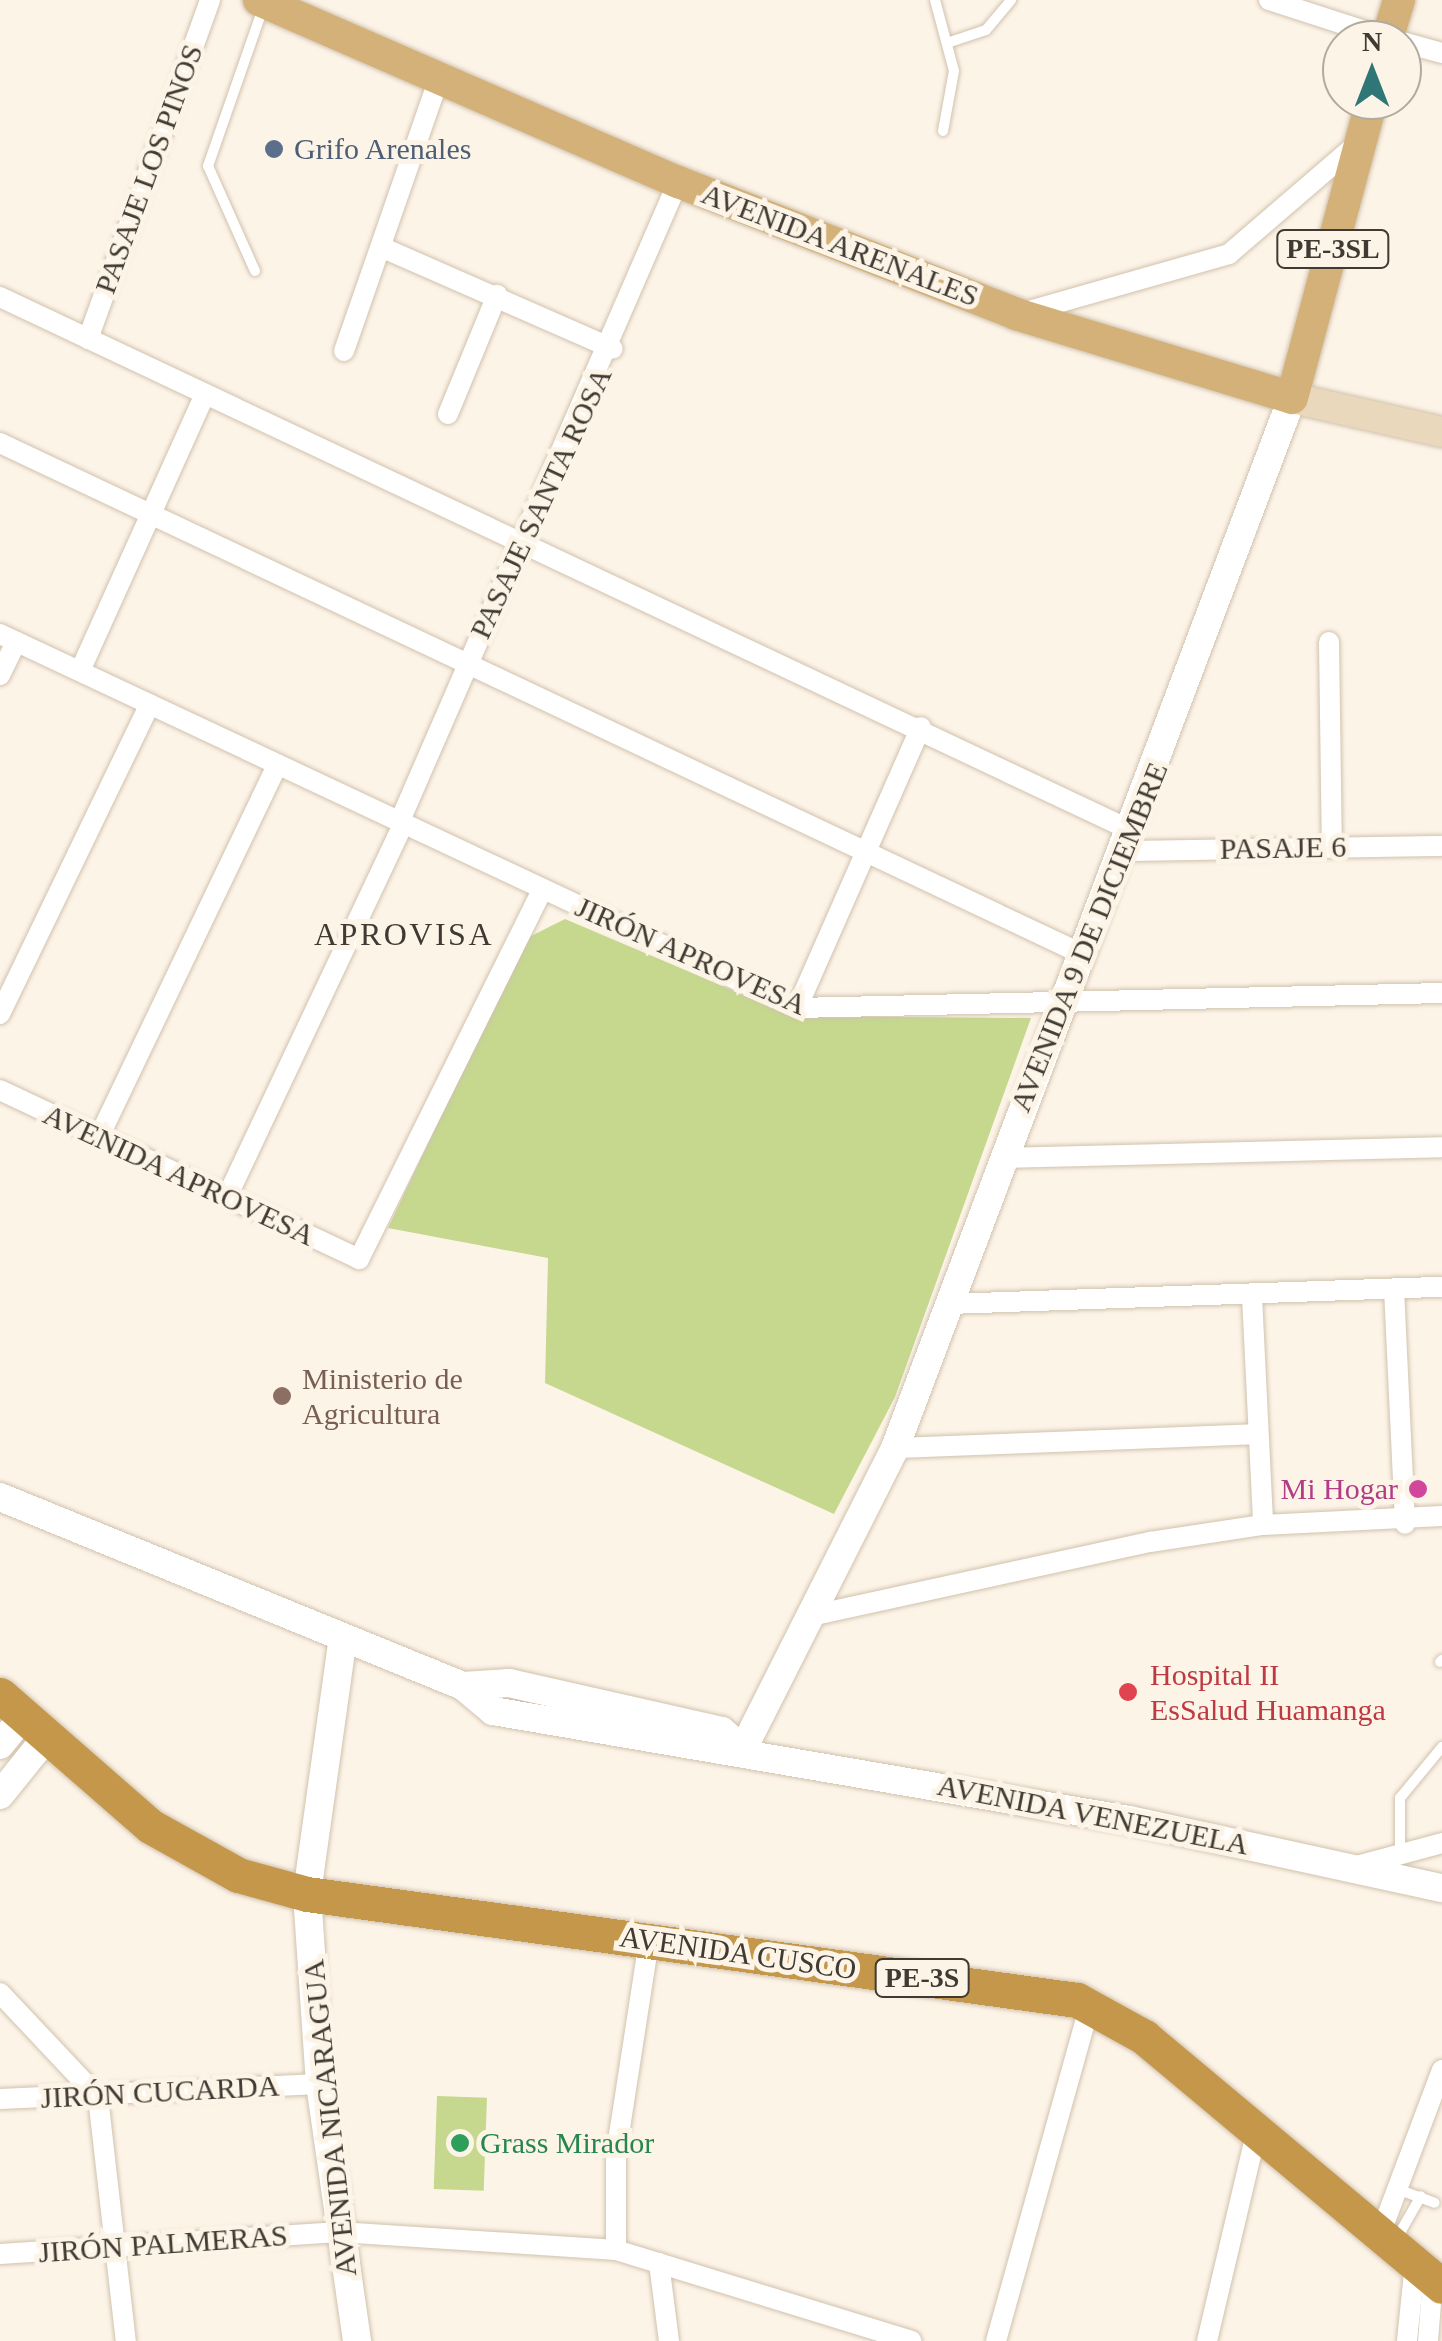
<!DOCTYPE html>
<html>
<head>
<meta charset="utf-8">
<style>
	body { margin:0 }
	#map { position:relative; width:1442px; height:2341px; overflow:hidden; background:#fdf4e8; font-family:"Times New Roman",serif }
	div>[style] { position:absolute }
	.green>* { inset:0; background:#c5d88e; transform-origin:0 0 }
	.roads { filter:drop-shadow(0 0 2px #d0c2ad) drop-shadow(0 0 2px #d0c2ad) }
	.service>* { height:10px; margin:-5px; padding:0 5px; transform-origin:5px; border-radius:5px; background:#fff }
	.minor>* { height:20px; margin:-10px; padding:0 10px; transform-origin:10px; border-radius:10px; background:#fff }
	.tertiary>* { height:28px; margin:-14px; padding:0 14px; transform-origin:14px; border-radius:14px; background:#fff }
	.secondary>* { height:30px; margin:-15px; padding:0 15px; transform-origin:15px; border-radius:15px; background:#e9d8bc }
	.primary>* { height:32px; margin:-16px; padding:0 16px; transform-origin:16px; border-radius:16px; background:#d3b178 }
	.trunk>* { height:35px; margin:-17.5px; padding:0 17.5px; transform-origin:17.5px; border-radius:17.5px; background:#c4974b }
	.dots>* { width:28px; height:28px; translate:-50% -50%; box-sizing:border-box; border:5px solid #fdf4e8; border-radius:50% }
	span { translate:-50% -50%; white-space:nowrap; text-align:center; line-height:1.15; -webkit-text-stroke:10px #fdf4e8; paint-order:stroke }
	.shield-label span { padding:2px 8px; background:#fdf4e8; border:2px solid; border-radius:8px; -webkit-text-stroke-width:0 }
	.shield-label { font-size:28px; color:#403a32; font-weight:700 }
	.service-label { font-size:30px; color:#4e5e75 }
	.left { translate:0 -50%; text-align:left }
	.street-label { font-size:30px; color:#403a32 }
	.education-label { font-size:30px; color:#785e54 }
	.hotel-label { font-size:30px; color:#b23c85 }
	.right { translate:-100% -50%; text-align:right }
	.health-label { font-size:30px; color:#be3a42 }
	.leisure-label { font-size:30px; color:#27864d }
	.neighbourhood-label { font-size:32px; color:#403a32; letter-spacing:2.5px }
	.north { position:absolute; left:1322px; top:20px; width:100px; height:100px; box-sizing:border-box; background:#fdf4e8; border:2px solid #b1aa9f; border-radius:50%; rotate:0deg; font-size:28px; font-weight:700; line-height:40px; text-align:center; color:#403a32 }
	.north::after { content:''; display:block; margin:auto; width:35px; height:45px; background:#2e7776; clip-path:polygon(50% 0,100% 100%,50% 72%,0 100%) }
</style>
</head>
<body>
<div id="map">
	<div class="green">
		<div style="clip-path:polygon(565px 919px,793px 1016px,1031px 1018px,895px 1397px,834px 1514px,545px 1383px,548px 1258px,388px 1228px,525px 939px)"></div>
		<div style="left:437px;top:2096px;width:50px;height:93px;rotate:2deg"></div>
	</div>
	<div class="roads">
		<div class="service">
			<div style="left:935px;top:0;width:73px;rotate:75deg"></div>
			<div style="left:954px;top:71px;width:61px;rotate:100.4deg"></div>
			<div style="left:947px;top:43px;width:41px;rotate:-18.4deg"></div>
			<div style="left:986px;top:30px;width:39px;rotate:-50deg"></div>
			<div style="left:255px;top:271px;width:115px;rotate:-114.1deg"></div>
			<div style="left:208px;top:166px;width:167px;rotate:-70.8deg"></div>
			<div style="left:1440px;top:1662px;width:3px;rotate:-45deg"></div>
			<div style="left:1400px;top:1854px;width:56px;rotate:-90deg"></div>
			<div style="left:1400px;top:1798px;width:66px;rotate:-50.5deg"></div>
			<div style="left:1397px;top:2189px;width:40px;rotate:20.2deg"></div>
			<div style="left:1397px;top:2238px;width:48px;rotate:-60.3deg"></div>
		</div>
		<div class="minor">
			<div style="left:1269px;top:0;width:130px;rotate:17.9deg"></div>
			<div style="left:1402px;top:42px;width:41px;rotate:15.4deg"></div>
			<div style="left:381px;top:247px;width:253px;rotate:23.7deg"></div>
			<div style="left:0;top:297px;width:1252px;rotate:25.25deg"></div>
			<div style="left:1026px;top:312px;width:211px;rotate:-15.9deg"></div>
			<div style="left:1229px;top:254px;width:169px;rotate:-40.7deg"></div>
			<div style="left:88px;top:339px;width:360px;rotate:-70.2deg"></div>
			<div style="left:344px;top:351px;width:294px;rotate:-70.8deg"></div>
			<div style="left:448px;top:414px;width:129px;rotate:-67.6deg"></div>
			<div style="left:0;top:443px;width:1194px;rotate:25.28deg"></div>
			<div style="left:0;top:634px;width:880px;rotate:25.14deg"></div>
			<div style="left:797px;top:1008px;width:645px;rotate:-1.33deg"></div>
			<div style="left:1329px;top:642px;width:205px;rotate:89.2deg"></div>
			<div style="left:80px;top:671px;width:302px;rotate:-65.7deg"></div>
			<div style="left:0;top:675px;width:37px;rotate:-64deg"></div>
			<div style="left:399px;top:823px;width:699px;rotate:-66.48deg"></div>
			<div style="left:1125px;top:851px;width:317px;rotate:-0.9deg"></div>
			<div style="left:797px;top:1008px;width:307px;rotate:-66.2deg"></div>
			<div style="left:0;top:1014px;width:344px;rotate:-64.2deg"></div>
			<div style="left:0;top:1090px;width:397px;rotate:25.2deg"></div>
			<div style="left:359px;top:1259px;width:412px;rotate:-63.6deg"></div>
			<div style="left:99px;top:1137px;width:412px;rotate:-64.4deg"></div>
			<div style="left:1001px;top:1158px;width:441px;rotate:-1.4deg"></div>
			<div style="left:227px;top:1197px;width:410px;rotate:-64.7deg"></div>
			<div style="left:1394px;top:1289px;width:235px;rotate:87.3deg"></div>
			<div style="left:1252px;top:1296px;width:229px;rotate:87.2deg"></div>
			<div style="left:949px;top:1304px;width:493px;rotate:-2deg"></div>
			<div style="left:895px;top:1448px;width:362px;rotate:-2.2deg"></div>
			<div style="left:810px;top:1616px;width:348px;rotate:-12.3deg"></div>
			<div style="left:1150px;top:1542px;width:114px;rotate:-8.6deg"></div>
			<div style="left:1263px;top:1525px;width:179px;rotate:-2.9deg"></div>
			<div style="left:1357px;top:1866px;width:88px;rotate:-15.1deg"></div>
			<div style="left:0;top:1993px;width:143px;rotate:46.7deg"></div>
			<div style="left:98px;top:2097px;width:246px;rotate:83.5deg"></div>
			<div style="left:0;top:2099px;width:320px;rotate:-2.7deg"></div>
			<div style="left:1381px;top:2232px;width:173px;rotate:-69.4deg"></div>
			<div style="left:616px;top:2250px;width:96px;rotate:-90deg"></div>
			<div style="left:616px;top:2154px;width:216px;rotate:-81.2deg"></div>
			<div style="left:0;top:2254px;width:340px;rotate:-3.7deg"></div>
			<div style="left:339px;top:2232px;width:278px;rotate:3.7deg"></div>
			<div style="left:616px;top:2250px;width:309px;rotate:17.1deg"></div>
			<div style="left:659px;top:2263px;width:79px;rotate:82.7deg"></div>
			<div style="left:996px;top:2341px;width:347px;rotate:-74.4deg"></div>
			<div style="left:1207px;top:2341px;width:217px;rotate:-76.7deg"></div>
			<div style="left:1407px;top:2341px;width:79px;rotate:-84.2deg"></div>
			<div style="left:1428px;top:2341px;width:63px;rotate:-85.5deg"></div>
		</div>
		<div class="tertiary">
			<div style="left:0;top:1497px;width:500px;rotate:22.21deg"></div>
			<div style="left:463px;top:1686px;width:39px;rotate:40deg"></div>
			<div style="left:493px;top:1711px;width:645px;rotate:9.73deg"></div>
			<div style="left:1129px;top:1820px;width:320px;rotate:12.3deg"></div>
			<div style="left:342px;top:1644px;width:252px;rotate:98deg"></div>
			<div style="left:307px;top:1894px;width:190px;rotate:86.1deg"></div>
			<div style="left:320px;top:2084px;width:260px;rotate:81.8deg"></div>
			<div style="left:463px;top:1686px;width:46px;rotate:-3.7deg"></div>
			<div style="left:509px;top:1683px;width:218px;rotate:12.7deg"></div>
			<div style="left:722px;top:1731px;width:28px;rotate:41deg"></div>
			<div style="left:0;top:1745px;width:36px;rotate:-51deg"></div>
			<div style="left:743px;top:1749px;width:337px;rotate:-63.2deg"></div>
			<div style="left:895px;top:1448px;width:1123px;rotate:-69.29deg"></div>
			<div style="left:0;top:1795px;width:72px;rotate:-51.2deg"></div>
		</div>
		<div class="secondary">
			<div style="left:1292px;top:398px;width:154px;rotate:12.8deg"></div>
		</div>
		<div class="primary">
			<div style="left:259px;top:0;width:457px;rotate:23.5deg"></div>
			<div style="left:678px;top:182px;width:363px;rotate:21.3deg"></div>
			<div style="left:1016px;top:314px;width:288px;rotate:16.9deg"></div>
			<div style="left:1292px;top:398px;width:309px;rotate:-75deg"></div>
			<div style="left:1387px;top:40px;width:42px;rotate:-73.3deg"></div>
		</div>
		<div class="trunk">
			<div style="left:0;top:1695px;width:199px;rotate:41.1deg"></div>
			<div style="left:150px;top:1826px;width:101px;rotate:29.1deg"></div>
			<div style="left:238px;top:1875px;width:72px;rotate:15.4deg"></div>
			<div style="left:307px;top:1894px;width:777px;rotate:7.84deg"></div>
			<div style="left:1077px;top:2000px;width:77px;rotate:28.9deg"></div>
			<div style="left:1144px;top:2037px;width:388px;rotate:39.9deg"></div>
		</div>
	</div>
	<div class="dots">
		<div style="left:274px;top:149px;background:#5c6f8a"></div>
		<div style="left:282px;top:1396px;background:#8d6e63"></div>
		<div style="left:1418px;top:1489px;background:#d1479c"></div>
		<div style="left:1128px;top:1692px;background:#e0444e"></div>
		<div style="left:460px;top:2143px;background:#2e9e5b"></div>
	</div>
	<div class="shield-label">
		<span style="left:1333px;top:249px">PE-3SL</span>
		<span style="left:922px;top:1978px">PE-3S</span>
	</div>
	<div class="service-label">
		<span class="left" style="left:294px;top:149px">Grifo Arenales</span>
	</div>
	<div class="street-label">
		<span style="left:149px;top:169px;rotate:-70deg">PASAJE LOS PINOS</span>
		<span style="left:840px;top:245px;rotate:21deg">AVENIDA ARENALES</span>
		<span style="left:541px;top:503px;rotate:-65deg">PASAJE SANTA ROSA</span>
		<span style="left:1283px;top:848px;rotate:-1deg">PASAJE 6</span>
		<span style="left:1089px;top:937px;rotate:-68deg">AVENIDA 9 DE DICIEMBRE</span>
		<span style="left:691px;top:956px;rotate:24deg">JIRÓN APROVESA</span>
		<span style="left:179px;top:1175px;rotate:25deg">AVENIDA APROVESA</span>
		<span style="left:1093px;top:1815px;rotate:11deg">AVENIDA VENEZUELA</span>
		<span style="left:738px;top:1953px;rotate:8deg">AVENIDA CUSCO</span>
		<span style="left:160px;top:2092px;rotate:-3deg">JIRÓN CUCARDA</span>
		<span style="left:330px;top:2118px;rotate:-96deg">AVENIDA NICARAGUA</span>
		<span style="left:163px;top:2244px;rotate:-4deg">JIRÓN PALMERAS</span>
	</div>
	<div class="education-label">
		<span class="left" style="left:302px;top:1396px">Ministerio de<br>Agricultura</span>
	</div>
	<div class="hotel-label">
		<span class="right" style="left:1398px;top:1489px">Mi Hogar</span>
	</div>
	<div class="health-label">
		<span class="left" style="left:1150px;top:1692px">Hospital II<br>EsSalud Huamanga</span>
	</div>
	<div class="leisure-label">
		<span class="left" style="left:480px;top:2143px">Grass Mirador</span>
	</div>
	<div class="neighbourhood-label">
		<span style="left:404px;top:934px">APROVISA</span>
	</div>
	<div class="north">N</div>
</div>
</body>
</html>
